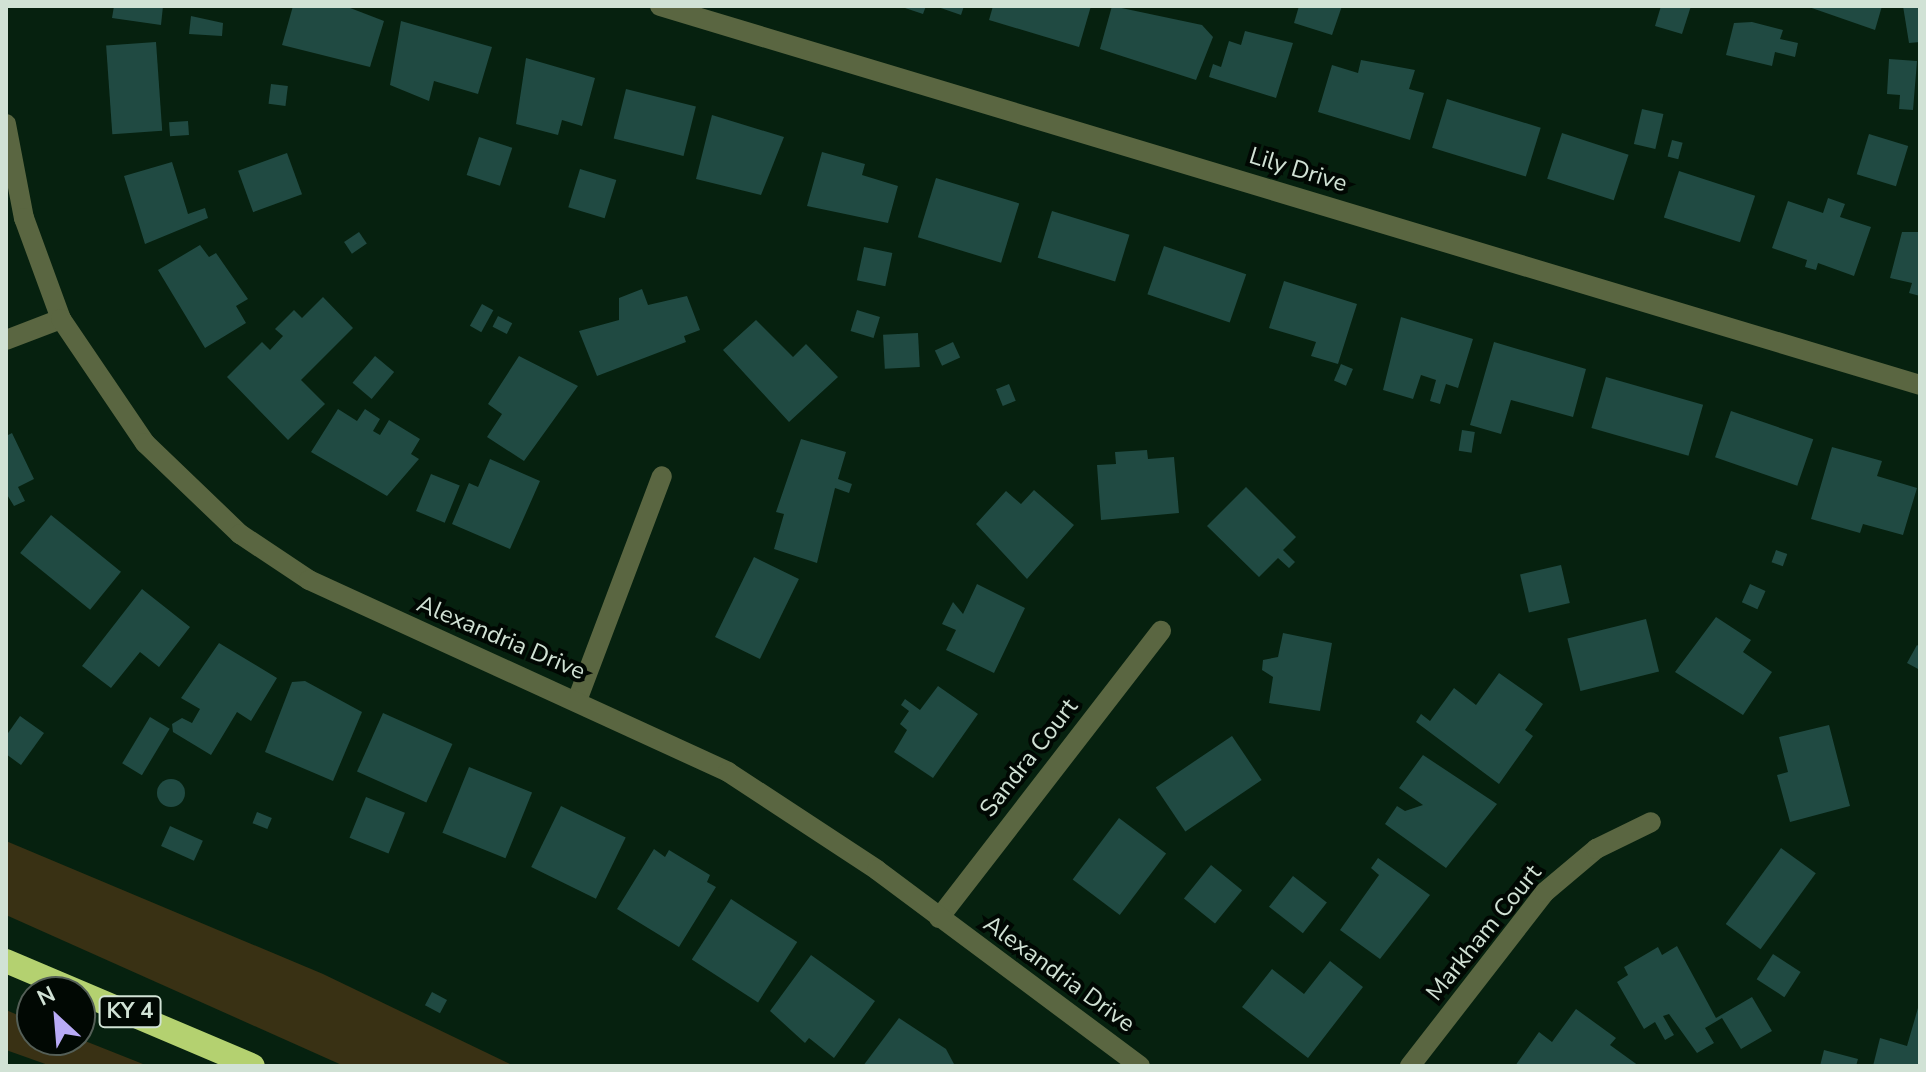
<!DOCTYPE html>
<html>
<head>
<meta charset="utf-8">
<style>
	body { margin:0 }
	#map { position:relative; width:1926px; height:1072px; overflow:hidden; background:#06210f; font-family:"Nunito Sans",sans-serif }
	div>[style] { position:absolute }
	.green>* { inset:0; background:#393114 }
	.building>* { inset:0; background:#204a42; transform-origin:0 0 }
	.round { border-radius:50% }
	.minor>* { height:20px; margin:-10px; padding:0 10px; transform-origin:10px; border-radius:10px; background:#5a6641 }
	.tertiary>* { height:20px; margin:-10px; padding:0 10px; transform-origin:10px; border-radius:10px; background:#5a6641 }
	.motorway>* { height:24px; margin:-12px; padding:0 12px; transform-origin:12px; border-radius:12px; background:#b4d170 }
	span { translate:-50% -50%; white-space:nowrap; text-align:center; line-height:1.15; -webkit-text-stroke:8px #010803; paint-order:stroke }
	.shield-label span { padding:2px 6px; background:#010803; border:2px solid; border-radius:6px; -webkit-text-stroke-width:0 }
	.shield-label { font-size:22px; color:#d1e2d5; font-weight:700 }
	.street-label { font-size:24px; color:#d1e2d5 }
	.frame { position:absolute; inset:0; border:8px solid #d1e2d5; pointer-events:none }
	.north { position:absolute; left:16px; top:976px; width:80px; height:80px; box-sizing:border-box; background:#010803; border:2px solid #545f57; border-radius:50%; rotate:334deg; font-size:22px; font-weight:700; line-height:32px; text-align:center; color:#d1e2d5 }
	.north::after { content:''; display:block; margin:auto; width:28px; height:36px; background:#b9abf7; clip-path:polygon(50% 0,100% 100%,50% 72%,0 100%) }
</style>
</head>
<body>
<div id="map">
	<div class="green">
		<div style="clip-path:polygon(6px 841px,323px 974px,514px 1066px,344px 1066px,6px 915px)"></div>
		<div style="clip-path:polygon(6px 1010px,32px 1021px,32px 1040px,80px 1039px,148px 1066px,51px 1066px,6px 1050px)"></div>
	</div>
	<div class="building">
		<div style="clip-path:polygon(114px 6px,163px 6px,161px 25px,112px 18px)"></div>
		<div style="clip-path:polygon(293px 6px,345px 6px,384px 21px,370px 67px,282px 45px)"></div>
		<div style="clip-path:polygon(899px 6px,926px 6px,923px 14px)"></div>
		<div style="clip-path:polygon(935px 6px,964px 6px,961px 15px)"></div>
		<div style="clip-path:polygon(993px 6px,1091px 6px,1079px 47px,989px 20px)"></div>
		<div style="clip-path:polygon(1112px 6px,1202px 25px,1213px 37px,1196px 80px,1100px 49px)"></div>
		<div style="clip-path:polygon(1299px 6px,1342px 6px,1332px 35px,1294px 23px)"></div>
		<div style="clip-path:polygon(1661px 6px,1691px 6px,1682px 34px,1655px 26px)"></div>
		<div style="clip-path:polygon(1806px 6px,1882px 6px,1875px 30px)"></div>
		<div style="clip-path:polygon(1903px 6px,1920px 6px,1920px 42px,1909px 43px)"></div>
		<div style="clip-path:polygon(191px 16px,223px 23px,222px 36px,189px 34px)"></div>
		<div style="clip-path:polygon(401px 21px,492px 47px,478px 94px,434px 81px,429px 101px,390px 85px)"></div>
		<div style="clip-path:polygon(1752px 22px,1783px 30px,1780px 39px,1798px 43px,1795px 57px,1775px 52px,1772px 66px,1726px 55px,1734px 23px)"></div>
		<div style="clip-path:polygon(1245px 31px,1293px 43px,1276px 98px,1209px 77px,1213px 64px,1221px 67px,1229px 41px,1241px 45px)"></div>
		<div style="left:156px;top:42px;width:89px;height:50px;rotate:86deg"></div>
		<div style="clip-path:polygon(526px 58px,595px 78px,582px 126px,562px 120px,558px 135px,516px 124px)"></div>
		<div style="clip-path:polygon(1889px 59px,1917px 61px,1913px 110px,1899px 109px,1900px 95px,1887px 94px)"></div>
		<div style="clip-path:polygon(1361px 60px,1415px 70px,1409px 89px,1424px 93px,1410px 140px,1318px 112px,1332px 65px,1358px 73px)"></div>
		<div style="left:271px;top:84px;width:17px;height:20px;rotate:7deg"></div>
		<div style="left:626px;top:89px;width:72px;height:51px;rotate:14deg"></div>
		<div style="left:1447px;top:99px;width:98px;height:51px;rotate:17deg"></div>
		<div style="left:1642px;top:109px;width:22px;height:36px;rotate:13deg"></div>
		<div style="clip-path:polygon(712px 115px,784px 137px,761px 195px,696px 179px)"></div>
		<div style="left:188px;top:121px;width:14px;height:19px;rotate:86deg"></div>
		<div style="left:1562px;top:133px;width:70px;height:48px;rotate:18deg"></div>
		<div style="left:1869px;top:134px;width:41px;height:42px;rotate:17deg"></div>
		<div style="left:479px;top:137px;width:35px;height:40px;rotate:18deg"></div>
		<div style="left:1672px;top:140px;width:11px;height:17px;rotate:15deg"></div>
		<div style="clip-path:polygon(822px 152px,865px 164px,862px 175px,898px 186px,888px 223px,807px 206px)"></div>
		<div style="left:287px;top:153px;width:44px;height:52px;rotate:70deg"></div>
		<div style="clip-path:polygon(172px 162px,188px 214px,205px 208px,208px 218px,145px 244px,124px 176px)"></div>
		<div style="left:580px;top:169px;width:38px;height:40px;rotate:17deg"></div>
		<div style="left:1679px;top:171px;width:80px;height:49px;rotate:18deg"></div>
		<div style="left:936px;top:178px;width:87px;height:62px;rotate:17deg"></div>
		<div style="clip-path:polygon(1828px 198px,1845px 204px,1840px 217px,1871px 227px,1854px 276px,1818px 263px,1816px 270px,1805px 267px,1807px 260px,1772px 248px,1788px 201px,1823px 213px)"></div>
		<div style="left:1052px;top:211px;width:81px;height:49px;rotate:17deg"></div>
		<div style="left:359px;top:232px;width:14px;height:18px;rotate:56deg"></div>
		<div style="clip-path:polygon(1902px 232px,1920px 232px,1920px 296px,1909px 293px,1912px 283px,1890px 278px)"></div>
		<div style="clip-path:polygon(200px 245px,209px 257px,216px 253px,248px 299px,236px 306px,246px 323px,205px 348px,158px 270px)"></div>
		<div style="left:1164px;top:246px;width:87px;height:51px;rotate:19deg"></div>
		<div style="left:864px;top:247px;width:29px;height:34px;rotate:12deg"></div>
		<div style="clip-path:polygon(1284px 281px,1357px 304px,1338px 364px,1311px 356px,1316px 342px,1269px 328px)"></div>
		<div style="clip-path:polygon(642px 289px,648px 305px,687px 296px,700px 330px,684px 336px,686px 342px,597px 376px,579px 331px,619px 320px,619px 298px)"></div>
		<div style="clip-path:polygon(323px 297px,353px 328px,301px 380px,325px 404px,288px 440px,227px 377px,262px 342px,270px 350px,283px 336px,275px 329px,294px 310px,302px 318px)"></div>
		<div style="left:482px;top:304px;width:13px;height:25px;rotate:29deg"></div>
		<div style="left:857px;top:310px;width:24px;height:22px;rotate:17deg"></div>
		<div style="left:498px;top:316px;width:16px;height:12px;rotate:27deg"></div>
		<div style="clip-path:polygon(1401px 317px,1473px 339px,1458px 388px,1446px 384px,1440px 404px,1430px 401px,1436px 380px,1421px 375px,1413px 399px,1383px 390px)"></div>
		<div style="clip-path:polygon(756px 320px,793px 357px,806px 344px,838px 377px,789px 422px,723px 350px)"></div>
		<div style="left:918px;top:333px;width:34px;height:35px;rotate:87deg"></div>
		<div style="left:953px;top:342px;width:17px;height:20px;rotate:65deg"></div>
		<div style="clip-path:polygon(1494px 342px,1586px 369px,1573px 417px,1511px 400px,1501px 434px,1470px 425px)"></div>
		<div style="left:375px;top:356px;width:25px;height:35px;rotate:40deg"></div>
		<div style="clip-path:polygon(519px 356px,578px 386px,524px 461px,487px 437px,502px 414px,488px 404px)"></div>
		<div style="left:1341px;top:364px;width:13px;height:18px;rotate:23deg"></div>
		<div style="left:1606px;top:377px;width:101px;height:53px;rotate:16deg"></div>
		<div style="left:1009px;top:384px;width:18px;height:14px;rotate:68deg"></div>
		<div style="clip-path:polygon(338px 409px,357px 421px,365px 409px,380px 419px,373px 431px,380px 435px,389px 420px,420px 439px,411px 454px,419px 459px,387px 496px,311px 452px)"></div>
		<div style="left:1731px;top:411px;width:87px;height:49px;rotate:19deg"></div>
		<div style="left:1462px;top:430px;width:13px;height:21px;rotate:9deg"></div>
		<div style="clip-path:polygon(12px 433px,34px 479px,18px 487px,25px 501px,14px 506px,6px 493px,6px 436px)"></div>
		<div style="clip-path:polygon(801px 439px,846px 452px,838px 479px,852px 484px,849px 493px,835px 488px,817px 563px,774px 549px,784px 514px,776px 512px)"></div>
		<div style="clip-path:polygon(1832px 447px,1882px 461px,1877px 476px,1917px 488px,1903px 535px,1863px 524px,1860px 533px,1811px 519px)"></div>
		<div style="clip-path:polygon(1147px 450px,1148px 459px,1174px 457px,1179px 513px,1101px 520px,1097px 465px,1116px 464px,1115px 452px)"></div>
		<div style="clip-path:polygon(490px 459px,540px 481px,510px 549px,452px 524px,469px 483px,478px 487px)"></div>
		<div style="left:431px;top:474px;width:31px;height:40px;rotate:22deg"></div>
		<div style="clip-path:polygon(1246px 487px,1296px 537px,1283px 550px,1295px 562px,1289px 568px,1278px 558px,1259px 577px,1207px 526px)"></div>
		<div style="clip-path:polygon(1034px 490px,1074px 525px,1027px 579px,976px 524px,1006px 491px,1021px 504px)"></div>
		<div style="left:51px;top:515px;width:90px;height:49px;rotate:39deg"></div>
		<div style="left:1776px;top:550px;width:12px;height:13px;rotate:20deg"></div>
		<div style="left:754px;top:557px;width:50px;height:89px;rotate:26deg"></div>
		<div style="left:1561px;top:565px;width:39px;height:42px;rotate:77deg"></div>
		<div style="clip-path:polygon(977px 584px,1025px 608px,994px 673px,946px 650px,956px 630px,942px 624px,953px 602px,963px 614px)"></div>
		<div style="left:1750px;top:584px;width:17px;height:20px;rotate:24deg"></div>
		<div style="clip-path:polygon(142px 589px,190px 627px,159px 667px,140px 652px,111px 688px,82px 666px)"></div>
		<div style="clip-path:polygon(1716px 617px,1751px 640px,1743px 652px,1772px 672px,1743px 715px,1675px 672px)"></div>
		<div style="left:1646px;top:619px;width:54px;height:81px;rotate:76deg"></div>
		<div style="clip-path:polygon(1283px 633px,1332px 643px,1320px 711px,1269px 703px,1273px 677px,1262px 670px,1263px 660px,1278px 657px)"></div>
		<div style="clip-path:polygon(219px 643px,277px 678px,251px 721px,237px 712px,211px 755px,173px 732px,172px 724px,182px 718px,192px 723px,200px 709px,181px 698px)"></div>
		<div style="clip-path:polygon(1917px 645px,1920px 647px,1920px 670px,1907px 663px)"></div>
		<div style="clip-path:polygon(1499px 673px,1543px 704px,1525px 730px,1533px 736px,1499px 784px,1416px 722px,1421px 714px,1430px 721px,1454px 688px,1476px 705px)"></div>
		<div style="clip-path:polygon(305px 681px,362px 712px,333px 781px,265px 752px,292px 682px)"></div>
		<div style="clip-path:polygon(938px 686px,978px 714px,933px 778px,894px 752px,907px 730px,900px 724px,909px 711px,901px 705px,905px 699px,920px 710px)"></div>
		<div style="left:383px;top:713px;width:76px;height:64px;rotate:24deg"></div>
		<div style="clip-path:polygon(20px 716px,44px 733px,21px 765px,6px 754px,6px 736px)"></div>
		<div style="left:150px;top:717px;width:23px;height:54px;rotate:31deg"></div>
		<div style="clip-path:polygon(1829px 725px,1850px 806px,1790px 822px,1777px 775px,1788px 772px,1779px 737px)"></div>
		<div style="left:1232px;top:736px;width:53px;height:92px;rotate:56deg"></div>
		<div style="clip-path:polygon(1423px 755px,1497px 804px,1446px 868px,1385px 824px,1397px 806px,1405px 811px,1423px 805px,1399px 788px)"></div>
		<div style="left:469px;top:767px;width:68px;height:71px;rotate:22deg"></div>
		<div class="round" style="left:157px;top:779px;width:28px;height:28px"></div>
		<div style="left:366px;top:797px;width:42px;height:44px;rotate:22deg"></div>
		<div style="left:561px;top:806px;width:72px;height:68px;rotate:26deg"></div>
		<div style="left:257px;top:812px;width:16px;height:12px;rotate:22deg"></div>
		<div style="left:1119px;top:818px;width:59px;height:77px;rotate:37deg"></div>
		<div style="left:170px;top:826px;width:36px;height:22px;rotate:24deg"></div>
		<div style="left:1781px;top:848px;width:43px;height:94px;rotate:36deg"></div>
		<div style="clip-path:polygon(654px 849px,665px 857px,669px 850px,710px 875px,707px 882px,716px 887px,679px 947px,617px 909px)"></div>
		<div style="clip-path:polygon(1378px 858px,1430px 895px,1380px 959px,1340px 930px,1379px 875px,1371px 868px)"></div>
		<div style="left:1211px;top:865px;width:40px;height:43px;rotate:39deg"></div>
		<div style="left:1293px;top:876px;width:43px;height:39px;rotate:38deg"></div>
		<div style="left:731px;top:899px;width:79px;height:72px;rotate:33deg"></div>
		<div style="clip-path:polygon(1677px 946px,1716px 1018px,1752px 997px,1772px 1031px,1741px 1049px,1722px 1018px,1705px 1028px,1714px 1043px,1697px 1053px,1669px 1014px,1663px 1016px,1674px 1035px,1665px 1040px,1655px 1022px,1644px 1029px,1617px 982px,1628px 975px,1624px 967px,1658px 947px,1662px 955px)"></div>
		<div style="left:1773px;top:954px;width:33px;height:30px;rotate:33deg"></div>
		<div style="clip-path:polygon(811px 955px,875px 1001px,834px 1058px,809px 1038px,805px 1043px,770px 1011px)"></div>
		<div style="clip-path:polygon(1330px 961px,1363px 987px,1308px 1058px,1242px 1007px,1272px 969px,1304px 994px)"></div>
		<div style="left:432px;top:992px;width:17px;height:15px;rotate:28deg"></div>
		<div style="clip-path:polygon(1920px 1001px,1920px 1066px,1873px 1066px,1880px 1038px,1907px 1046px)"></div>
		<div style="clip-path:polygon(1576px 1009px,1616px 1038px,1610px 1045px,1639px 1066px,1515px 1066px,1539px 1032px,1552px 1042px)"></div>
		<div style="clip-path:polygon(899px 1018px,946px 1049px,955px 1066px,863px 1066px)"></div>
		<div style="clip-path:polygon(1824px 1050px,1858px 1059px,1856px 1066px,1820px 1066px)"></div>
	</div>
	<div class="minor">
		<div style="left:660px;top:6px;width:1316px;rotate:16.74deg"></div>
		<div style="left:6px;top:340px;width:59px;rotate:-20.9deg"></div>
		<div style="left:578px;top:698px;width:237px;rotate:-69.3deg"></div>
		<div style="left:939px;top:918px;width:363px;rotate:-52.3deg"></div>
		<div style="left:1410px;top:1066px;width:220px;rotate:-52.2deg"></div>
		<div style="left:1545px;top:892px;width:67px;rotate:-40.1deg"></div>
		<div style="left:1596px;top:849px;width:61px;rotate:-26.1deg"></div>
	</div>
	<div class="tertiary">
		<div style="left:6px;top:124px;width:96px;rotate:79.2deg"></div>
		<div style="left:24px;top:218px;width:108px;rotate:69.9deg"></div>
		<div style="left:61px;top:319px;width:150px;rotate:55.9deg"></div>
		<div style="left:145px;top:443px;width:132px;rotate:43.8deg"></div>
		<div style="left:240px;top:534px;width:83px;rotate:33.7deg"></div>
		<div style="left:309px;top:580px;width:461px;rotate:24.6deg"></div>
		<div style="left:728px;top:772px;width:178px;rotate:33.3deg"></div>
		<div style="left:877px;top:870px;width:328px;rotate:36.7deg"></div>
	</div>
	<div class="motorway">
		<div style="left:6px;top:961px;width:268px;rotate:23deg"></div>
	</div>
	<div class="shield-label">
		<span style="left:130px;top:1012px">KY 4</span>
	</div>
	<div class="street-label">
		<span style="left:1298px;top:170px;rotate:17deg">Lily Drive</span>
		<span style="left:501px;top:638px;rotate:23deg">Alexandria Drive</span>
		<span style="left:1029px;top:758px;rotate:-52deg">Sandra Court</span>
		<span style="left:1484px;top:933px;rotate:-51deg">Markham Court</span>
		<span style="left:1059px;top:974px;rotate:36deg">Alexandria Drive</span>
	</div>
	<div class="frame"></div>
	<div class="north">N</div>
</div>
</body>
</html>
